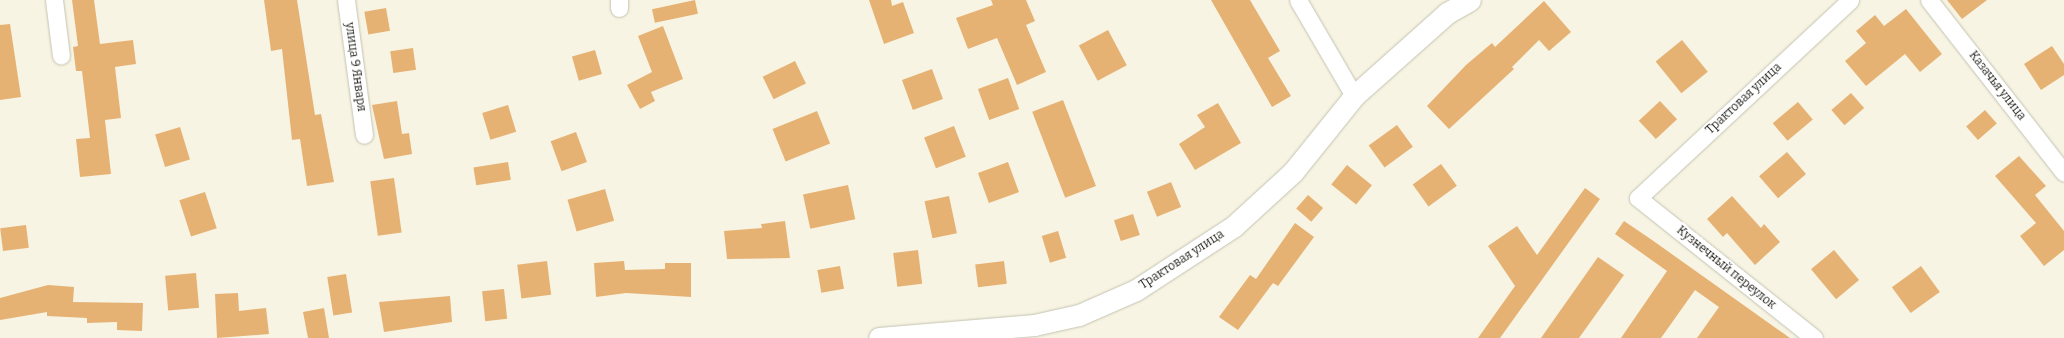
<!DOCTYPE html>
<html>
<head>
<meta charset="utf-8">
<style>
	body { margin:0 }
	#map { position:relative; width:2064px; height:338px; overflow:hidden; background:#f7f4e3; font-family:Bitter,serif }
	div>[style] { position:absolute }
	.building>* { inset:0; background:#e6b274; transform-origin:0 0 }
	.roads { filter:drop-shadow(0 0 1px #c4c2b1) drop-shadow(0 0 1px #c4c2b1) }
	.minor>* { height:17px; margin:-8.5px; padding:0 8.5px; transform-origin:8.5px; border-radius:8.5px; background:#fff }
	.tertiary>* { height:21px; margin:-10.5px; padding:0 10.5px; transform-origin:10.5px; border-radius:10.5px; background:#fff }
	span { translate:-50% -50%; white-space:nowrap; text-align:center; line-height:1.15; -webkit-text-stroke:3.5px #fff; paint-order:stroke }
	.street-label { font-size:12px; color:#191812 }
</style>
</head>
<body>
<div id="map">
	<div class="building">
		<div style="clip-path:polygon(72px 0,94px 0,100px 44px,133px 40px,136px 64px,115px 67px,121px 118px,105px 120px,111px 174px,80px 177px,76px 139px,90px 138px,82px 71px,76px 71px,73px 47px,78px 46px)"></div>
		<div style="clip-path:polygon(264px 0,297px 0,315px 115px,321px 114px,334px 182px,307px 186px,300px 139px,292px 140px,282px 49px,271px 51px)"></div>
		<div style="left:695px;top:0;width:14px;height:44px;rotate:78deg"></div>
		<div style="clip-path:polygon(869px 0,891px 0,892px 6px,903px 2px,914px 33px,884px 44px)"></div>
		<div style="clip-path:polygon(991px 0,1026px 0,1035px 21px,1026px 25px,1046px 72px,1017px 85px,997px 38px,968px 49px,956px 18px,993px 5px)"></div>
		<div style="clip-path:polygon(1211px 0,1250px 0,1280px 51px,1268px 58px,1291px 96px,1272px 107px)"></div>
		<div style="clip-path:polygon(1947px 0,1987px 0,1962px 19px)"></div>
		<div style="clip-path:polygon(1544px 1px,1571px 32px,1549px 51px,1539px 40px,1512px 67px,1514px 69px,1449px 129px,1427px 106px,1466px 65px,1492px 43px,1495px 47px)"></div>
		<div style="left:386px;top:8px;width:23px;height:22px;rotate:80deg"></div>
		<div style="clip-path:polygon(1906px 9px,1942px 54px,1920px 72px,1905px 54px,1866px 86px,1845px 61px,1866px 43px,1856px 31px,1875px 15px,1884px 26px)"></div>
		<div style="clip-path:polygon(10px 24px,21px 97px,0 100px,0 25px)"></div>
		<div style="clip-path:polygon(663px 26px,683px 79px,651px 92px,655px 101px,640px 109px,627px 85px,652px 72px,638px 36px)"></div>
		<div style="left:1108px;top:30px;width:40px;height:33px;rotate:62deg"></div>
		<div style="left:1682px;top:40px;width:41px;height:34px;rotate:51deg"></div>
		<div style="clip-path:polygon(2052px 46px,2064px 64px,2064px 75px,2041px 90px,2024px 64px)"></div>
		<div style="left:413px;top:48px;width:22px;height:23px;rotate:82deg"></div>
		<div style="left:595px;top:50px;width:25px;height:24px;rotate:74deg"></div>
		<div style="left:795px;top:61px;width:25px;height:36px;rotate:64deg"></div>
		<div style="left:932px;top:69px;width:32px;height:32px;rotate:70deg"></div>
		<div style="left:1008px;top:78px;width:33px;height:32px;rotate:70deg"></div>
		<div style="left:1851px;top:93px;width:20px;height:26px;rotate:49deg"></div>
		<div style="left:1063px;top:100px;width:92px;height:33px;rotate:69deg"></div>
		<div style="clip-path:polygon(397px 101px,402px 134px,409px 133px,412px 154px,384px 159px,372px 105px)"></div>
		<div style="left:1660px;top:101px;width:25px;height:29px;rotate:47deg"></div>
		<div style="left:1798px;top:102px;width:23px;height:33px;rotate:50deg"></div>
		<div style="clip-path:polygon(1218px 103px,1241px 143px,1195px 170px,1179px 144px,1205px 127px,1197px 115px)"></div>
		<div style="left:508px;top:105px;width:28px;height:27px;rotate:73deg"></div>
		<div style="left:1985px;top:110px;width:18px;height:25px;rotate:49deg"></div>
		<div style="left:817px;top:111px;width:35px;height:48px;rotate:68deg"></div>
		<div style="left:1397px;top:125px;width:27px;height:35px;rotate:54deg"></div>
		<div style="left:954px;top:126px;width:33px;height:32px;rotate:69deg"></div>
		<div style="left:180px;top:127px;width:34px;height:26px;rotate:73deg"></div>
		<div style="left:576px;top:132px;width:32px;height:27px;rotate:70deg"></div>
		<div style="left:1787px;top:152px;width:29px;height:37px;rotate:49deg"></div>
		<div style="clip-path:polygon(2019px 156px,2046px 186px,2035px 195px,2064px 231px,2064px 250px,2044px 266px,2020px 236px,2036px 223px,1995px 176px)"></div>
		<div style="left:508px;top:162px;width:18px;height:35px;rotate:81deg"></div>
		<div style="left:1008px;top:162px;width:32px;height:32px;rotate:70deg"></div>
		<div style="left:1441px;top:164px;width:27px;height:35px;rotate:54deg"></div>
		<div style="left:1347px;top:165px;width:32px;height:25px;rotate:39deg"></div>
		<div style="left:394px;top:178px;width:55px;height:24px;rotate:82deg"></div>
		<div style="left:1171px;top:182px;width:27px;height:26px;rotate:68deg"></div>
		<div style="left:848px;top:185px;width:35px;height:46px;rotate:78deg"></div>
		<div style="clip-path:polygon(1585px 188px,1600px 199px,1500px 338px,1478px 338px,1515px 286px,1488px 246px,1517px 226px,1537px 255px)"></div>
		<div style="left:605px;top:189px;width:33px;height:39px;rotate:74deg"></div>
		<div style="left:205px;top:192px;width:38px;height:27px;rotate:72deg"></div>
		<div style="left:1308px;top:195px;width:20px;height:18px;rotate:41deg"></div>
		<div style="left:949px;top:196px;width:38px;height:25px;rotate:78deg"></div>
		<div style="clip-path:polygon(1732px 196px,1761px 228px,1764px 224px,1780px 242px,1755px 265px,1727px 233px,1723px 237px,1707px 219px)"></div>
		<div style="left:1133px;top:214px;width:22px;height:20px;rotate:72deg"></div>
		<div style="clip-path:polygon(785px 221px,790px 258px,727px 259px,724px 231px,762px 228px,761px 224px)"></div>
		<div style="clip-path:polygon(1624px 221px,1652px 240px,1790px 338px,1697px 338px,1719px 307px,1695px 290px,1661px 338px,1621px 338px,1667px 271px,1615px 234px)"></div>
		<div style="clip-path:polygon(1295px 223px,1314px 237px,1278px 286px,1273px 283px,1238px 330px,1219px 317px,1250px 275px,1256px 279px)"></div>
		<div style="left:26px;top:225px;width:23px;height:26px;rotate:83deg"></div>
		<div style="left:1058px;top:231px;width:28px;height:17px;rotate:73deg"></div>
		<div style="left:918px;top:250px;width:34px;height:25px;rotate:83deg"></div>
		<div style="left:1834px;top:250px;width:39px;height:30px;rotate:50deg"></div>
		<div style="clip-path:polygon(1598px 257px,1624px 275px,1579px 338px,1541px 338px)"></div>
		<div style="left:547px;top:261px;width:34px;height:30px;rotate:83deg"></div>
		<div style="clip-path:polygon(624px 261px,625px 270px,665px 269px,665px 263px,691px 263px,691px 297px,626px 293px,596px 297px,594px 263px)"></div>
		<div style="left:1004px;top:261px;width:23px;height:29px;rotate:83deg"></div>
		<div style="left:840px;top:266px;width:23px;height:23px;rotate:80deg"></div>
		<div style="left:1921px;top:266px;width:32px;height:36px;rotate:54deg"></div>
		<div style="left:196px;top:273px;width:35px;height:31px;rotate:85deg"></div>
		<div style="left:346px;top:274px;width:39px;height:19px;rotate:81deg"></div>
		<div style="clip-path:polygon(48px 285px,74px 287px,73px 302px,143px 303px,142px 331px,117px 330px,117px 322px,87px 323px,87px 318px,47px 316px,47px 312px,0 320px,0 298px)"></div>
		<div style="left:504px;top:289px;width:30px;height:22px;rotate:84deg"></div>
		<div style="clip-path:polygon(238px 293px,239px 311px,266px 308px,269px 334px,217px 338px,215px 294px)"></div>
		<div style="clip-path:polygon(450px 296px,452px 322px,384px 332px,379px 302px)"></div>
		<div style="clip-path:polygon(324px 308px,329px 338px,308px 338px,303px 312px)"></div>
	</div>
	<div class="roads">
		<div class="minor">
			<div style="left:54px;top:0;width:56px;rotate:82.9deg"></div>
			<div style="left:346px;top:0;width:136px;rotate:82.4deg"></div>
			<div style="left:619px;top:0;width:8px;rotate:90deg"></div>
			<div style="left:1298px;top:0;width:111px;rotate:59.7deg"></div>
			<div style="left:1929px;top:0;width:219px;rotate:52deg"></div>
			<div style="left:1814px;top:338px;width:225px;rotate:-141.5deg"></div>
			<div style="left:1638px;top:198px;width:290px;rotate:-43deg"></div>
		</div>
		<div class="tertiary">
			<div style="left:879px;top:338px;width:156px;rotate:-4.8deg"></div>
			<div style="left:1034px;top:325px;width:46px;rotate:-12.5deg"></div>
			<div style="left:1079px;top:315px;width:62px;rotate:-23.7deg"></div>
			<div style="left:1136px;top:290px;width:117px;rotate:-33.1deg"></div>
			<div style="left:1234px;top:226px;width:80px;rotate:-42.5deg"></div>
			<div style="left:1293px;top:172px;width:97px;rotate:-51.2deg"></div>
			<div style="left:1354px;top:96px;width:125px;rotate:-41.7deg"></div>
			<div style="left:1447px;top:13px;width:26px;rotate:-29deg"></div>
		</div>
	</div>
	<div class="street-label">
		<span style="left:355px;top:67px;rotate:82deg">улица 9 Января</span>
		<span style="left:1997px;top:86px;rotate:52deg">Казачья улица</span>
		<span style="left:1744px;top:99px;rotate:-43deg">Трактовая улица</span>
		<span style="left:1182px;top:260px;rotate:-33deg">Трактовая улица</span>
		<span style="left:1726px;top:268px;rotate:39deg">Кузнечный переулок</span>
	</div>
</div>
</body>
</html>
